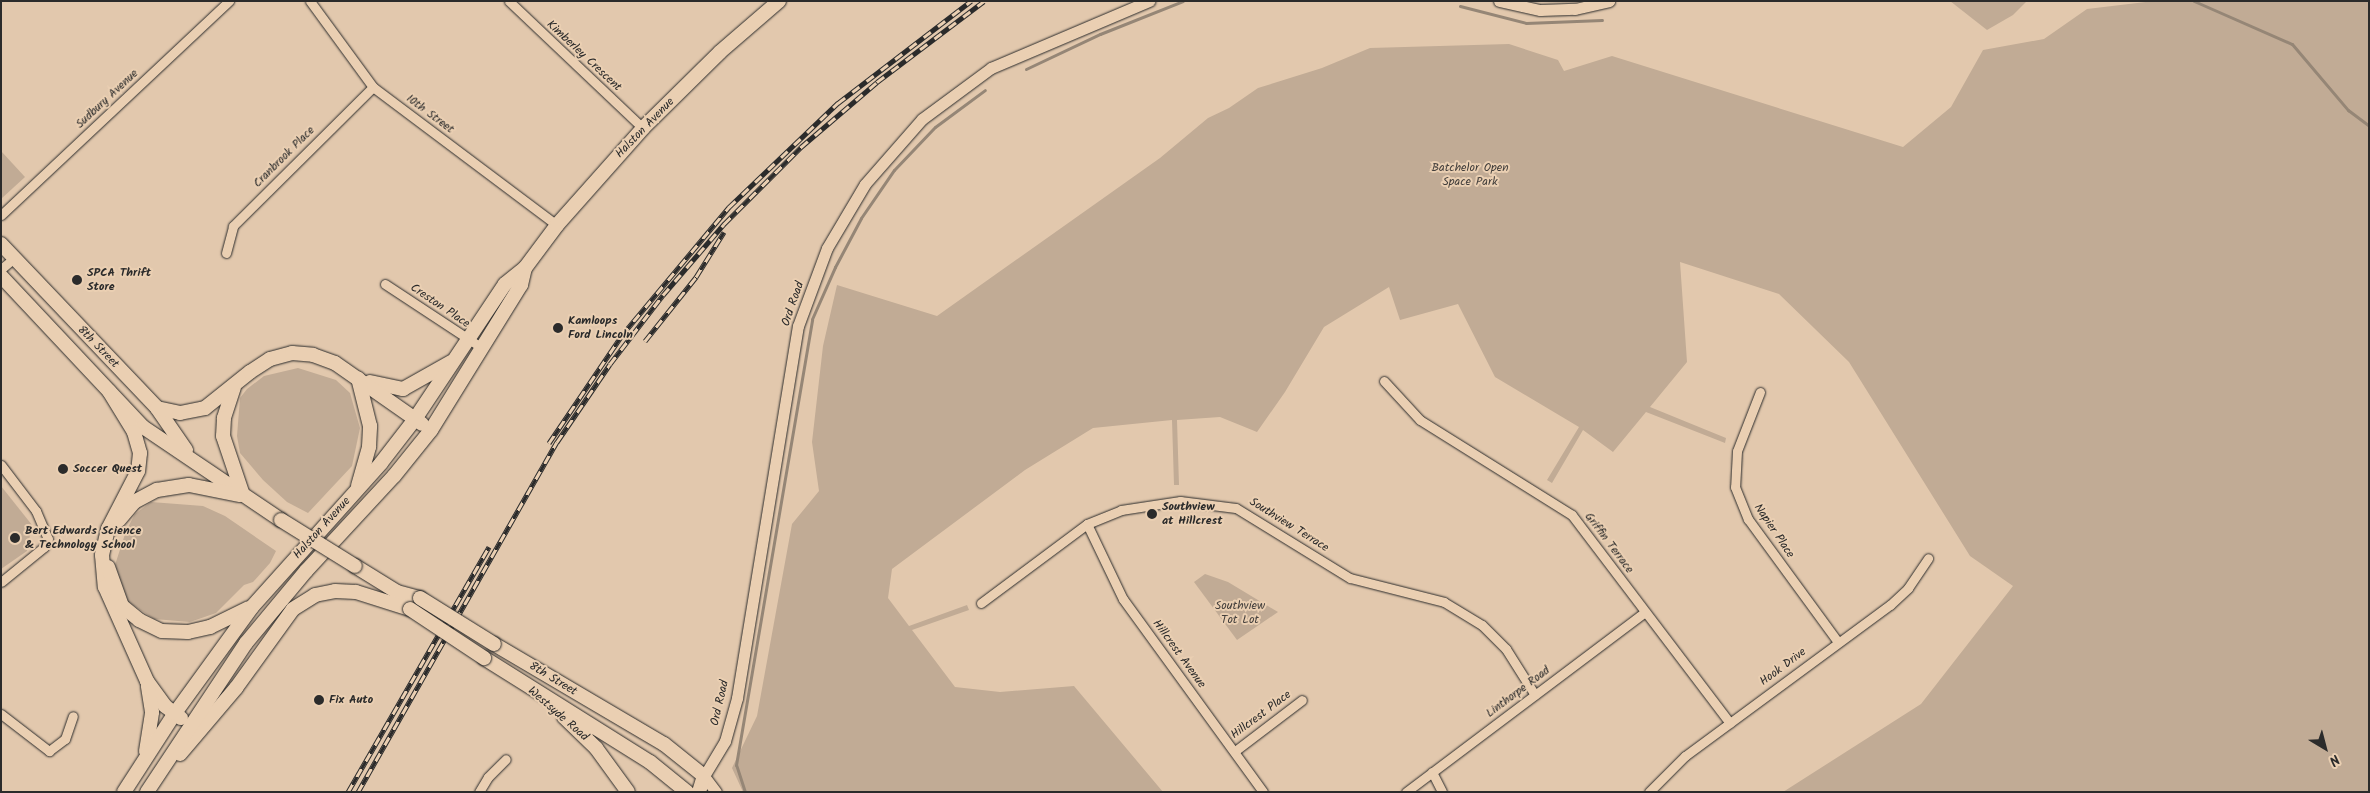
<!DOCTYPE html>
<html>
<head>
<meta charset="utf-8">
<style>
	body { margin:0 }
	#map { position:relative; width:2370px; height:793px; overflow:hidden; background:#e2c8ad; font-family:Kalam,sans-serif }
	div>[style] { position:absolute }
	.green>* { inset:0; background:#c1ab95 }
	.stream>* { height:3px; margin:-1.5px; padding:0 1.5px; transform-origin:1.5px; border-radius:1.5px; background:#958676 }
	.roads { filter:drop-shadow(0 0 1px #2b2b2b) drop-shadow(0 0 1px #2b2b2b) }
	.minor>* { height:9px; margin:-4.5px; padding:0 4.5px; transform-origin:4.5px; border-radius:4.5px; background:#eacfb2 }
	.tertiary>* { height:11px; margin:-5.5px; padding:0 5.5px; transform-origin:5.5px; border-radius:5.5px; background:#eacfb2 }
	.secondary>* { height:14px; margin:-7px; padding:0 7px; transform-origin:7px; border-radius:7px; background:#eacfb2 }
	.rail>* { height:5px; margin-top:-2.5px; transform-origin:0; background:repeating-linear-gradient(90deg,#eacfb2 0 9px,#2b2b2b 0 18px); box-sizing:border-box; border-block:1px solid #2b2b2b }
	.bridges { filter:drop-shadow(0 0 1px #2b2b2b) drop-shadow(0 0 1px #2b2b2b) }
	.secondary-bridge>* { height:14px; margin:-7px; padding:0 7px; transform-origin:7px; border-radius:7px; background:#eacfb2 }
	.dots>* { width:14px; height:14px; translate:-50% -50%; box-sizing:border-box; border:2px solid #eacfb2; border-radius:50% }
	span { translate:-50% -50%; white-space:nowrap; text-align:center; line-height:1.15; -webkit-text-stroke:4px #eacfb2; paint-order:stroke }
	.street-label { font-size:12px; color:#2b2b2b }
	.park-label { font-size:12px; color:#423e3b }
	.poi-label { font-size:12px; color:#2b2b2b; font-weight:700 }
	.left { translate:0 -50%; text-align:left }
	.frame { position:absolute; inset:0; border:2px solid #2b2b2b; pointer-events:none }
	.north { position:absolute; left:2300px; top:723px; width:50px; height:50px; -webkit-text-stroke:4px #eacfb2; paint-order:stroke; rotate:143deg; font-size:14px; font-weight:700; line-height:20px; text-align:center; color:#2b2b2b }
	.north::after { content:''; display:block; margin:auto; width:18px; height:22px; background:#2b2b2b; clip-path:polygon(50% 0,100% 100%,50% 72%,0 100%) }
</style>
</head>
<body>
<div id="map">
	<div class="green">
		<div style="clip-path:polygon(1950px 1px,2027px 1px,2013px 15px,1987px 30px)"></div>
		<div style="clip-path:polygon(2154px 1px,2369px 1px,2369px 792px,1783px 792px,1921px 704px,2013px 586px,1970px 556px,1849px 362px,1779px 294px,1680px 262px,1687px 362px,1650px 407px,1726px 438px,1725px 443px,1646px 412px,1613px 452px,1583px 430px,1552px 483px,1547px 480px,1579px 427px,1495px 377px,1458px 304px,1400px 320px,1389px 287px,1324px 327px,1285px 392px,1257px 432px,1220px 417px,1177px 420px,1179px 485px,1174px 485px,1172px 420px,1093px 428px,1025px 470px,892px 569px,888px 598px,909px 626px,967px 605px,969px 610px,912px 630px,955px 687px,1000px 692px,1074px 686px,1163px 792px,743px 792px,732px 768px,757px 716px,792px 524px,819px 491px,812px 442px,823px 346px,837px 285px,937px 316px,1160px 158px,1208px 118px,1229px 108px,1258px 88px,1322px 68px,1370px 48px,1509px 44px,1558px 60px,1564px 71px,1612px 56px,1903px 147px,1951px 107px,1983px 50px,2044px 39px,2087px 9px)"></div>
		<div style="clip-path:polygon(1px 151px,25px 177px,1px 199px)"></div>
		<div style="clip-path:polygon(298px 368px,336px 380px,350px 393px,360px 428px,352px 466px,308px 513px,287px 502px,263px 480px,240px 453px,237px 436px,240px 398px,247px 389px,264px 376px)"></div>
		<div style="clip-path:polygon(1px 486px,32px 525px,27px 551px,1px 569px)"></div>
		<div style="clip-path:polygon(151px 502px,203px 506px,225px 516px,276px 551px,270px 563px,253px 582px,244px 585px,216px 613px,190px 622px,154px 619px,127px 601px,115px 565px,126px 531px,135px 514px)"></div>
		<div style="clip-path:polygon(1205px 574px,1228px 582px,1278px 612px,1237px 640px,1194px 582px)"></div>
	</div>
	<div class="stream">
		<div style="left:2194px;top:1px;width:107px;rotate:23.7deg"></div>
		<div style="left:2292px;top:44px;width:87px;rotate:49.7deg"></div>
		<div style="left:2348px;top:110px;width:26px;rotate:37deg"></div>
		<div style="left:1460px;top:6px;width:68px;rotate:14.4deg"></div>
		<div style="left:1526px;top:23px;width:76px;rotate:-2.3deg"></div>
		<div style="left:1026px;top:69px;width:82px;rotate:-25.3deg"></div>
		<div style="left:1100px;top:34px;width:89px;rotate:-21.7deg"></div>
		<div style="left:745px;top:792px;width:28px;rotate:-108deg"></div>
		<div style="left:736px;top:765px;width:452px;rotate:-80.3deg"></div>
		<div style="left:812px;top:319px;width:57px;rotate:-66.1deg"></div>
		<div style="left:835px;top:267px;width:55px;rotate:-62deg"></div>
		<div style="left:861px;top:218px;width:58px;rotate:-55.5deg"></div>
		<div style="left:894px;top:170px;width:59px;rotate:-46.4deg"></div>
		<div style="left:935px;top:127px;width:62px;rotate:-36.5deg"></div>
	</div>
	<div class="roads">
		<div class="minor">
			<div style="left:310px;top:1px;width:107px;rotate:53.8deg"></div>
			<div style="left:373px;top:87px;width:230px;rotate:36.9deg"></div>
			<div style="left:509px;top:1px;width:185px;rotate:43.5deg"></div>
			<div style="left:1px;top:215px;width:313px;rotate:-43.2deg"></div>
			<div style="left:226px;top:253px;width:28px;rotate:-75deg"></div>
			<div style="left:233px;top:226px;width:197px;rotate:-44.8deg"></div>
			<div style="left:1px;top:269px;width:17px;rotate:-40deg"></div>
			<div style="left:385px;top:284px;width:116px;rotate:33.4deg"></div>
			<div style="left:1384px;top:381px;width:53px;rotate:47.3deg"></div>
			<div style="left:1420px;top:420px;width:179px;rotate:32deg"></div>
			<div style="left:1572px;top:515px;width:261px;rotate:52.8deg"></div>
			<div style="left:1760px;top:392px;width:63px;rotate:111.3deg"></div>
			<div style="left:1737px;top:451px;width:36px;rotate:93deg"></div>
			<div style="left:1735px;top:487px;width:35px;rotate:68deg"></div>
			<div style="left:1748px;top:519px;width:152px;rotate:53.8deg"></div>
			<div style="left:1px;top:465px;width:58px;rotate:52.7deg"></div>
			<div style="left:36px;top:511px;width:30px;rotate:67deg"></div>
			<div style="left:48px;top:539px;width:9px;rotate:117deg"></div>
			<div style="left:44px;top:547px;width:55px;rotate:140.9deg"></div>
			<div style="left:1087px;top:524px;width:83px;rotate:64.4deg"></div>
			<div style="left:1123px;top:599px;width:238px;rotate:54deg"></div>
			<div style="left:981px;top:603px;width:132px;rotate:-36.7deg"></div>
			<div style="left:1087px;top:524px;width:37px;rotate:-22deg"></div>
			<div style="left:1121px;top:510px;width:60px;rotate:-8.7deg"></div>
			<div style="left:1180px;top:501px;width:56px;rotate:7.1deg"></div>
			<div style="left:1236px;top:508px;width:134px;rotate:31.6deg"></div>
			<div style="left:1350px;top:578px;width:97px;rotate:14.3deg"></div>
			<div style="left:1444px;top:602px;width:44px;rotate:31.2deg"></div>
			<div style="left:1482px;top:625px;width:34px;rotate:45deg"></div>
			<div style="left:1506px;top:649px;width:54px;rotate:57.8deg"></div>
			<div style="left:1px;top:714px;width:61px;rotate:37.6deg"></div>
			<div style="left:49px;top:751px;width:20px;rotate:-37deg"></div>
			<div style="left:65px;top:739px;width:24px;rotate:-71deg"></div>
			<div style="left:1235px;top:751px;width:84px;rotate:-37.3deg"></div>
			<div style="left:1432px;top:772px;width:22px;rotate:63deg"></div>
			<div style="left:479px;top:792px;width:17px;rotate:-59deg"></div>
			<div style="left:488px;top:777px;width:25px;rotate:-45deg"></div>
			<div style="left:1406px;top:792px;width:299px;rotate:-37deg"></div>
			<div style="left:1649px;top:792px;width:51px;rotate:-45deg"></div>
			<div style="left:1685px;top:756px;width:255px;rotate:-36.4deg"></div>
			<div style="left:1890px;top:605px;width:25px;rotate:-43deg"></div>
			<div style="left:1908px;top:588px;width:36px;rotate:-56deg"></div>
		</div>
		<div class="tertiary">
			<div style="left:1499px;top:1px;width:42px;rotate:12.4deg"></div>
			<div style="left:1540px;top:10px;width:35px;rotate:-2deg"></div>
			<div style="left:1575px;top:9px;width:35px;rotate:-13deg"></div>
			<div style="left:716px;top:792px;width:20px;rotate:-127deg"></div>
			<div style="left:704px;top:776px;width:41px;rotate:-59deg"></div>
			<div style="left:725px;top:741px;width:45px;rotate:-74.4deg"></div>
			<div style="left:737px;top:698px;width:377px;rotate:-80.7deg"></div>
			<div style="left:798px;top:326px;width:83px;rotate:-69.6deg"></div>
			<div style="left:827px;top:248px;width:74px;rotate:-59.3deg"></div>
			<div style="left:865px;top:184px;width:86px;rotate:-48.8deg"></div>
			<div style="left:922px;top:119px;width:86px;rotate:-36.5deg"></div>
			<div style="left:991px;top:68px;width:172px;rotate:-23deg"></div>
		</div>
		<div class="secondary">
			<div style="left:1px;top:244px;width:226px;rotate:46.4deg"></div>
			<div style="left:157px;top:408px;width:51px;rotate:55.4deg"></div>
			<div style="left:1px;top:276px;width:207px;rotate:46.8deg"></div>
			<div style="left:143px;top:427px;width:166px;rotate:34deg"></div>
			<div style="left:370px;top:382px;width:34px;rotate:12deg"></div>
			<div style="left:403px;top:389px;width:55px;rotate:-29.4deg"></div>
			<div style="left:234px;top:387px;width:33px;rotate:108deg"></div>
			<div style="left:224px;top:418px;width:18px;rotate:93deg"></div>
			<div style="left:223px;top:436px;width:62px;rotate:71.3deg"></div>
			<div style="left:109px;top:391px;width:48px;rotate:58.6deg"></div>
			<div style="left:134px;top:432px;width:22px;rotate:74deg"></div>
			<div style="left:140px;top:453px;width:18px;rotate:96deg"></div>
			<div style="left:138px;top:471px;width:65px;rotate:117.3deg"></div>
			<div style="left:108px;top:529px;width:27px;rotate:103deg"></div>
			<div style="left:102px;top:555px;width:32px;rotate:85deg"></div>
			<div style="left:105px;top:587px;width:103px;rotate:65.9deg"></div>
			<div style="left:147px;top:681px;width:31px;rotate:54deg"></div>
			<div style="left:165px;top:706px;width:20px;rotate:37deg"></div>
			<div style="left:157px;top:408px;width:24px;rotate:12deg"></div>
			<div style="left:180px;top:413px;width:25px;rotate:-11deg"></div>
			<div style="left:205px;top:408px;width:58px;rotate:-38.7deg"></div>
			<div style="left:250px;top:372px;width:24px;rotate:-33deg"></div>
			<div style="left:270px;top:359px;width:23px;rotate:-15deg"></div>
			<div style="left:292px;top:353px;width:21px;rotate:5deg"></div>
			<div style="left:313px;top:355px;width:23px;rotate:20deg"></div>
			<div style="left:335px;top:363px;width:106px;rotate:35deg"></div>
			<div style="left:358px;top:486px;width:41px;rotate:-74.2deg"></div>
			<div style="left:369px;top:447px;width:21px;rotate:-87deg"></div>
			<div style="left:370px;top:426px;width:49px;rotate:-104deg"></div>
			<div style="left:119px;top:520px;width:23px;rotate:-50deg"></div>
			<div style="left:134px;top:502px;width:26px;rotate:-28deg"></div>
			<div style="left:157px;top:490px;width:32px;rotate:-9deg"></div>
			<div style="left:189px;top:485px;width:52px;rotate:11.1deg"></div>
			<div style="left:355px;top:566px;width:49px;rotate:31.8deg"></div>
			<div style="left:397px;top:592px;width:24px;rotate:15deg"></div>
			<div style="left:108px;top:567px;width:41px;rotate:70.3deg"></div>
			<div style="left:122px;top:606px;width:22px;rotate:39deg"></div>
			<div style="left:139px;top:620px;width:25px;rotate:26deg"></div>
			<div style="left:162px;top:631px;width:26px;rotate:2deg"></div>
			<div style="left:188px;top:632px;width:23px;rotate:-13deg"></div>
			<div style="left:210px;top:627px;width:43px;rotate:-26deg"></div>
			<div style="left:494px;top:644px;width:197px;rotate:30.5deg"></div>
			<div style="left:664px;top:744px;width:51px;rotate:38.7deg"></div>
			<div style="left:484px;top:658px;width:196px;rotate:32.1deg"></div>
			<div style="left:650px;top:762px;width:48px;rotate:39deg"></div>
			<div style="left:564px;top:717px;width:45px;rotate:44.1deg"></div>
			<div style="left:596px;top:748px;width:54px;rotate:54deg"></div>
			<div style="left:146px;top:751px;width:39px;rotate:-81deg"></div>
			<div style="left:152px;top:712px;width:26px;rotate:-99deg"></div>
			<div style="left:180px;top:754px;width:87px;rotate:-49.7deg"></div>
			<div style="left:236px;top:688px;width:97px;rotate:-54.2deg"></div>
			<div style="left:293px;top:609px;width:26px;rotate:-32deg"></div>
			<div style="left:315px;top:595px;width:20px;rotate:-11deg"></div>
			<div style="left:335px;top:591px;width:21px;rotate:3deg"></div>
			<div style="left:356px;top:592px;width:57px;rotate:17.5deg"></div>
			<div style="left:124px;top:792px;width:94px;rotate:-57.2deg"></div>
			<div style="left:175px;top:713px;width:131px;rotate:-54deg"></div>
			<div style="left:252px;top:607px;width:193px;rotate:-48.1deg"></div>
			<div style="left:381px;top:463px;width:56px;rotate:-52.3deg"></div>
			<div style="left:415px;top:419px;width:162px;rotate:-56.3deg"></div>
			<div style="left:505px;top:284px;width:26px;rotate:-39deg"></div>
			<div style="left:525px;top:268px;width:54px;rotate:-53.3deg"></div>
			<div style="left:557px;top:225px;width:130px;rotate:-48.4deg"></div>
			<div style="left:643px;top:128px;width:108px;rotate:-44.6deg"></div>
			<div style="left:720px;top:52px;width:78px;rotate:-40.8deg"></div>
			<div style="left:147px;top:792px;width:179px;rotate:-56.4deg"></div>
			<div style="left:246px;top:643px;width:94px;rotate:-50.2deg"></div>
			<div style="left:306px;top:571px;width:129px;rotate:-47.2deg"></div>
			<div style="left:394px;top:476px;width:59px;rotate:-51.2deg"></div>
			<div style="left:431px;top:430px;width:171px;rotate:-58.2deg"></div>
			<div style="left:521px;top:285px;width:17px;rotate:-77deg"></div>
			<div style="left:699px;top:792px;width:17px;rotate:-73deg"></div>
		</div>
	</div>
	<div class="rail">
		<div style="left:645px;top:341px;width:82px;rotate:-51.4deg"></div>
		<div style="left:696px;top:277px;width:53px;rotate:-58.1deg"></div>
		<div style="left:549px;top:443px;width:130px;rotate:-55.9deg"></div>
		<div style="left:622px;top:335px;width:167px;rotate:-50.1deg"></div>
		<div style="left:729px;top:207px;width:151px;rotate:-43.7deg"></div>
		<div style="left:838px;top:103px;width:168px;rotate:-37.5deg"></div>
		<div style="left:348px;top:792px;width:283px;rotate:-60.1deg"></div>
		<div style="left:358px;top:792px;width:403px;rotate:-60.4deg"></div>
		<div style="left:557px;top:442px;width:94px;rotate:-55.8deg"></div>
		<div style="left:610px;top:364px;width:87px;rotate:-52.5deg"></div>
		<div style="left:663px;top:295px;width:94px;rotate:-49.3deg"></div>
		<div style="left:724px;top:224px;width:109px;rotate:-45deg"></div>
		<div style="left:801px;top:147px;width:100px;rotate:-40.5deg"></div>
		<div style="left:877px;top:82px;width:134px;rotate:-37.1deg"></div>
	</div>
	<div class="bridges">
		<div class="secondary-bridge">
			<div style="left:281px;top:520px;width:87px;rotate:31.9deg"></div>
			<div style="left:420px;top:598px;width:87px;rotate:31.9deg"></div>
			<div style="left:410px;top:609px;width:89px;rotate:33.5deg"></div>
		</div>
	</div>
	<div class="dots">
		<div style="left:77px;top:280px;background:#2b2b2b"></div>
		<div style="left:558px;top:328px;background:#2b2b2b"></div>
		<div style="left:63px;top:469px;background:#2b2b2b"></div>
		<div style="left:1152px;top:514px;background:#2b2b2b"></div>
		<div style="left:15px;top:538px;background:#2b2b2b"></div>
		<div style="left:319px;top:700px;background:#2b2b2b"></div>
	</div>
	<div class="street-label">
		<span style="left:584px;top:56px;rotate:43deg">Kimberley Crescent</span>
		<span style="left:107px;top:99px;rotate:-43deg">Sudbury Avenue</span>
		<span style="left:430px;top:114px;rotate:37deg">10th Street</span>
		<span style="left:645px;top:128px;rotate:-46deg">Halston Avenue</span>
		<span style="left:284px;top:157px;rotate:-45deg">Cranbrook Place</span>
		<span style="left:793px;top:304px;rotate:-71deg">Ord Road</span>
		<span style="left:440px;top:306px;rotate:34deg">Creston Place</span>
		<span style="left:98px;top:347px;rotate:46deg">8th Street</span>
		<span style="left:1289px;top:525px;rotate:32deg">Southview Terrace</span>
		<span style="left:322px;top:528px;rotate:-48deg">Halston Avenue</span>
		<span style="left:1774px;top:531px;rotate:56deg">Napier Place</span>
		<span style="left:1609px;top:543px;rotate:53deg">Griffin Terrace</span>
		<span style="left:1179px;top:654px;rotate:54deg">Hillcrest Avenue</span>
		<span style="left:1783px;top:667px;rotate:-37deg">Hook Drive</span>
		<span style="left:553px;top:679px;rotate:31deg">8th Street</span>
		<span style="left:1518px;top:692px;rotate:-37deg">Linthorpe Road</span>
		<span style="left:720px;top:703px;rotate:-77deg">Ord Road</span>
		<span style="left:558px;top:714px;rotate:41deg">Westsyde Road</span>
		<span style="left:1261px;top:715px;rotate:-37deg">Hillcrest Place</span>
	</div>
	<div class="park-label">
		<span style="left:1470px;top:175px">Batchelor Open<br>Space Park</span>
		<span style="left:1240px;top:613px">Southview<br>Tot Lot</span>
	</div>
	<div class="poi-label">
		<span class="left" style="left:87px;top:280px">SPCA Thrift<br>Store</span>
		<span class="left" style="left:568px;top:328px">Kamloops<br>Ford Lincoln</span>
		<span class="left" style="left:73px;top:469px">Soccer Quest</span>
		<span class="left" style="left:1162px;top:514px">Southview<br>at Hillcrest</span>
		<span class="left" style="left:25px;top:538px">Bert Edwards Science<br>&amp; Technology School</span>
		<span class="left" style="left:329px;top:700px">Fix Auto</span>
	</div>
	<div class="frame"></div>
	<div class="north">N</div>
</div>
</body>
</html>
